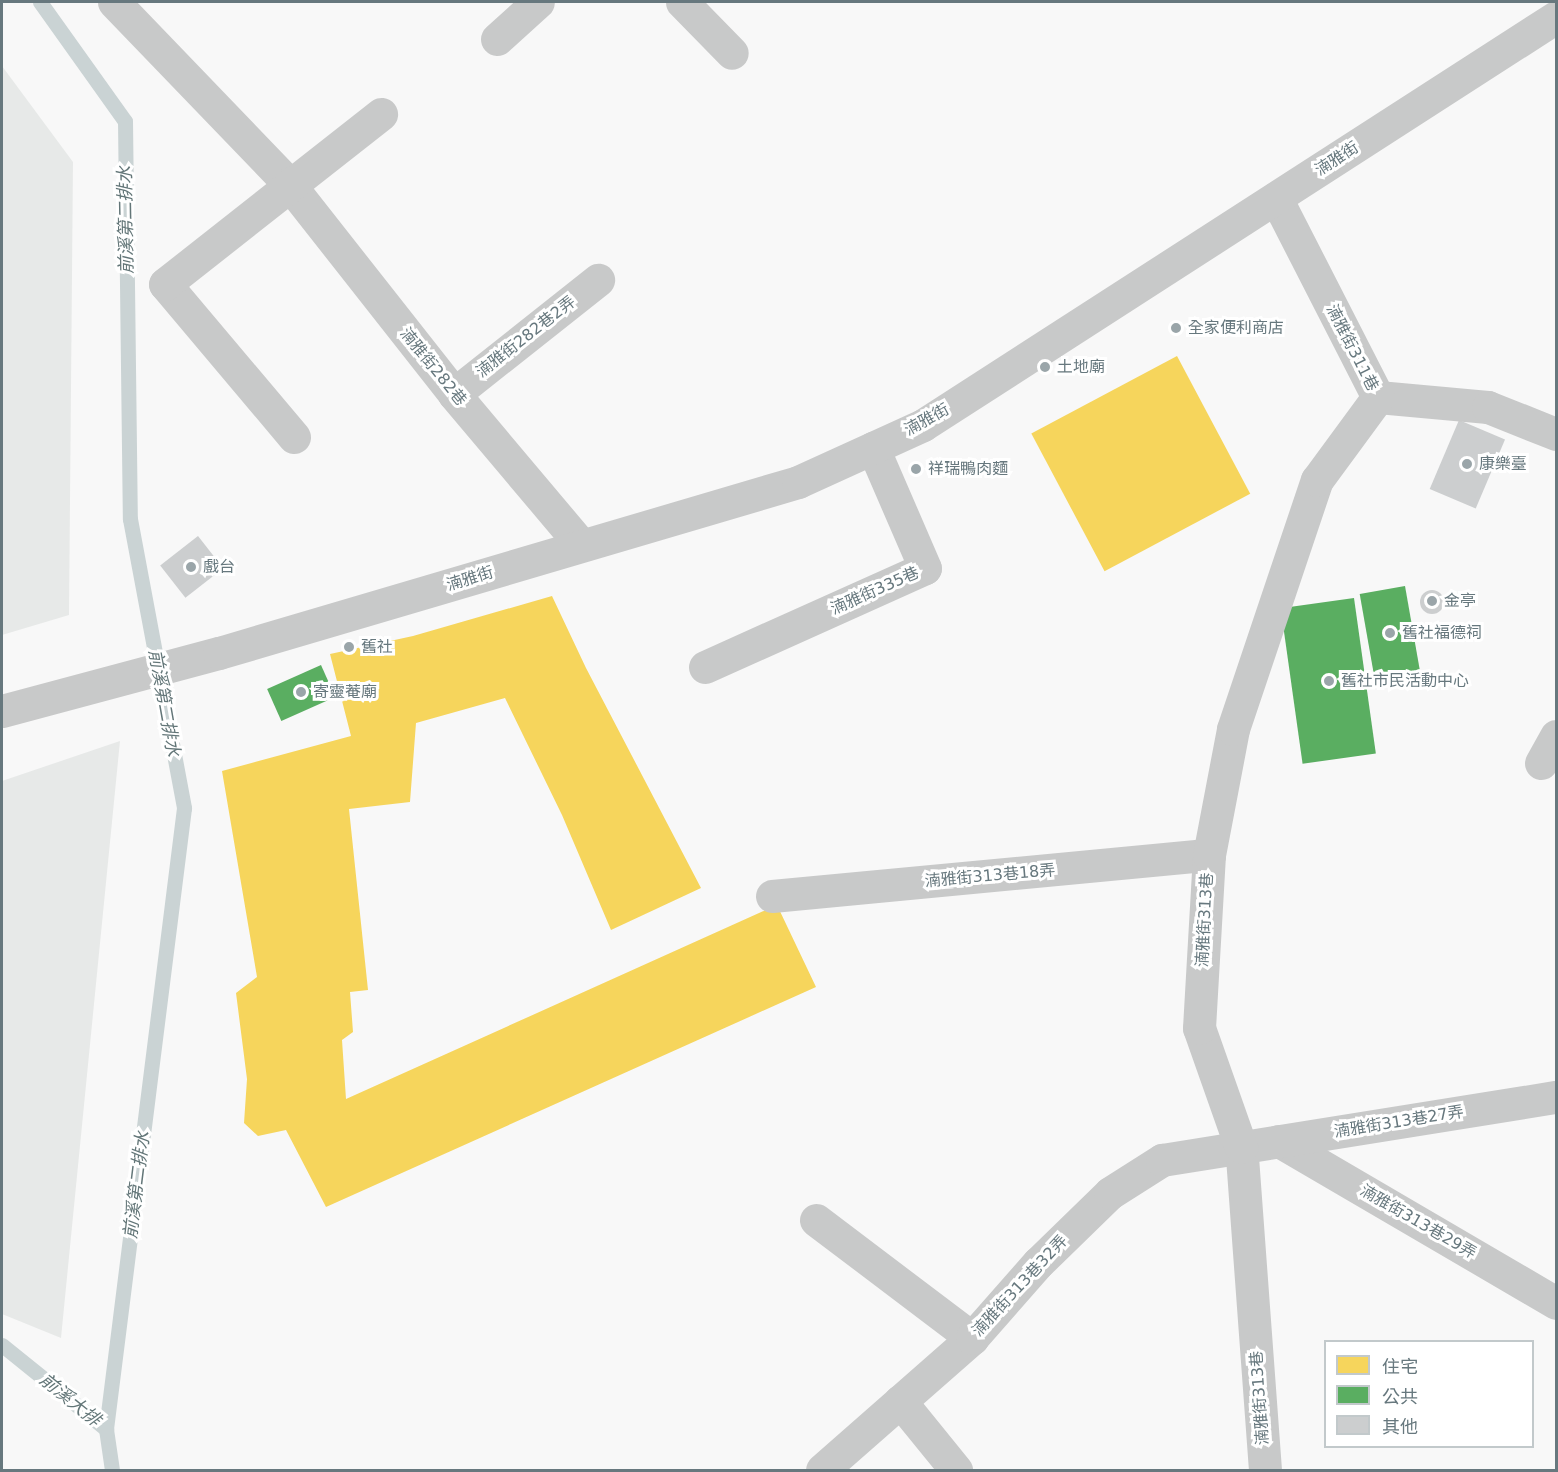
<!DOCTYPE html>
<html>
<head>
<meta charset="utf-8">
<style>
	body { margin:0 }
	#map { position:relative; width:1558px; height:1472px; overflow:hidden; background:#f8f8f8; font-family:"DejaVu Sans","Noto Sans TC",sans-serif }
	div>[style] { position:absolute }
	.built>* { inset:0; background:#e7e9e8 }
	.homes>* { inset:0; background:#f6d55c; transform-origin:0 0 }
	.public>* { inset:0; background:#5aae61; transform-origin:0 0 }
	.stream>* { height:15px; margin:-7.5px; padding:0 7.5px; transform-origin:7.5px; border-radius:7.5px; background:#cad3d4 }
	.building>* { inset:0; background:#cccecf; transform-origin:0 0 }
	.round { border-radius:50% }
	.minor>* { height:33px; margin:-16.5px; padding:0 16.5px; transform-origin:16.5px; border-radius:16.5px; background:#c8c9c9 }
	.dots>* { width:16px; height:16px; translate:-50% -50%; box-sizing:border-box; border:3px solid #fff; border-radius:50% }
	span { translate:-50% -50%; white-space:nowrap; text-align:center; line-height:1.15; -webkit-text-stroke:6px #fff; paint-order:stroke }
	.street-label { font-size:16px; color:#67787e }
	.poi-label { font-size:16px; color:#67787e }
	.left { translate:0 -50%; text-align:left }
	.water-label { font-size:18px; color:#637678; font-style:italic }
	.frame { position:absolute; inset:0; border:3px solid #67787e; pointer-events:none }
	.legend { position:absolute; left:1324px; top:1340px; width:210px; height:108px; box-sizing:border-box; background:#fff; border:2px solid #c2c9cb; margin:0; padding:8px 10px; list-style:none; font-size:18px; color:#67787e }
	.legend li { display:flex; align-items:center; gap:12px; height:30px }
	.legend b { width:30px; border:2px solid #c2c9cb }
</style>
</head>
<body>
<div id="map">
	<div class="built">
		<div style="clip-path:polygon(2px 66px,73px 162px,69px 615px,2px 635px)"></div>
		<div style="clip-path:polygon(120px 741px,61px 1338px,2px 1314px,2px 781px)"></div>
	</div>
	<div class="homes">
		<div style="left:1177px;top:356px;width:156px;height:165px;rotate:62deg"></div>
		<div style="clip-path:polygon(552px 596px,586px 668px,701px 888px,611px 930px,562px 815px,505px 698px,416px 723px,410px 802px,349px 809px,368px 990px,350px 992px,353px 1032px,342px 1040px,346px 1099px,777px 905px,816px 987px,326px 1207px,286px 1130px,258px 1136px,244px 1123px,247px 1079px,236px 993px,257px 977px,222px 771px,351px 736px,330px 654px,413px 636px)"></div>
	</div>
	<div class="public">
		<div style="left:1405px;top:586px;width:87px;height:46px;rotate:80deg"></div>
		<div style="left:1354px;top:598px;width:157px;height:74px;rotate:82deg"></div>
		<div style="left:321px;top:665px;width:35px;height:59px;rotate:66deg"></div>
	</div>
	<div class="stream">
		<div style="left:40px;top:2px;width:146px;rotate:54.5deg"></div>
		<div style="left:125px;top:121px;width:398px;rotate:89.3deg"></div>
		<div style="left:130px;top:519px;width:294px;rotate:79.4deg"></div>
		<div style="left:184px;top:808px;width:626px;rotate:97.16deg"></div>
		<div style="left:106px;top:1429px;width:41px;rotate:81.7deg"></div>
		<div style="left:2px;top:1345px;width:134px;rotate:38.9deg"></div>
	</div>
	<div class="building">
		<div style="left:1459px;top:420px;width:50px;height:75px;rotate:23deg"></div>
		<div style="left:198px;top:536px;width:41px;height:48px;rotate:52deg"></div>
		<div class="round" style="left:1420px;top:590px;width:24px;height:24px"></div>
	</div>
	<div class="minor">
		<div style="left:114px;top:2px;width:252px;rotate:46.1deg"></div>
		<div style="left:289px;top:184px;width:267px;rotate:51.8deg"></div>
		<div style="left:454px;top:394px;width:197px;rotate:49.9deg"></div>
		<div style="left:682px;top:2px;width:71px;rotate:45.6deg"></div>
		<div style="left:497px;top:39px;width:55px;rotate:-42.1deg"></div>
		<div style="left:1276px;top:198px;width:224px;rotate:62.9deg"></div>
		<div style="left:454px;top:394px;width:184px;rotate:-38.4deg"></div>
		<div style="left:1378px;top:397px;width:110px;rotate:5.2deg"></div>
		<div style="left:1488px;top:407px;width:73px;rotate:21.7deg"></div>
		<div style="left:294px;top:437px;width:200px;rotate:-130.1deg"></div>
		<div style="left:165px;top:284px;width:275px;rotate:-38.2deg"></div>
		<div style="left:705px;top:667px;width:241px;rotate:-24.2deg"></div>
		<div style="left:925px;top:568px;width:131px;rotate:-113.4deg"></div>
		<div style="left:2px;top:711px;width:225px;rotate:-15deg"></div>
		<div style="left:219px;top:653px;width:604px;rotate:-16.45deg"></div>
		<div style="left:798px;top:482px;width:137px;rotate:-24.5deg"></div>
		<div style="left:923px;top:425px;width:753px;rotate:-32.8deg"></div>
		<div style="left:1541px;top:763px;width:31px;rotate:-61deg"></div>
		<div style="left:772px;top:896px;width:439px;rotate:-5.4deg"></div>
		<div style="left:1279px;top:1141px;width:321px;rotate:30.3deg"></div>
		<div style="left:816px;top:1220px;width:196px;rotate:37.1deg"></div>
		<div style="left:900px;top:1401px;width:89px;rotate:50.9deg"></div>
		<div style="left:822px;top:1470px;width:200px;rotate:-41.3deg"></div>
		<div style="left:972px;top:1338px;width:100px;rotate:-48.7deg"></div>
		<div style="left:1038px;top:1263px;width:100px;rotate:-44.2deg"></div>
		<div style="left:1110px;top:1193px;width:62px;rotate:-32.4deg"></div>
		<div style="left:1162px;top:1160px;width:399px;rotate:-9.1deg"></div>
		<div style="left:1265px;top:1470px;width:324px;rotate:-94.2deg"></div>
		<div style="left:1241px;top:1147px;width:126px;rotate:-109.4deg"></div>
		<div style="left:1199px;top:1028px;width:173px;rotate:-86.7deg"></div>
		<div style="left:1209px;top:855px;width:128px;rotate:-79.2deg"></div>
		<div style="left:1233px;top:729px;width:263px;rotate:-71.4deg"></div>
		<div style="left:1317px;top:480px;width:103px;rotate:-53.7deg"></div>
	</div>
	<div class="dots">
		<div style="left:1176px;top:328px;background:#9aa5a9"></div>
		<div style="left:1045px;top:367px;background:#9aa5a9"></div>
		<div style="left:1467px;top:464px;background:#9aa5a9"></div>
		<div style="left:916px;top:469px;background:#9aa5a9"></div>
		<div style="left:191px;top:567px;background:#9aa5a9"></div>
		<div style="left:1432px;top:601px;background:#9aa5a9"></div>
		<div style="left:1390px;top:633px;background:#9aa5a9"></div>
		<div style="left:349px;top:647px;background:#9aa5a9"></div>
		<div style="left:1329px;top:681px;background:#9aa5a9"></div>
		<div style="left:301px;top:692px;background:#9aa5a9"></div>
	</div>
	<div class="street-label">
		<span style="left:1337px;top:159px;rotate:-33deg">湳雅街</span>
		<span style="left:526px;top:337px;rotate:-38deg">湳雅街282巷2弄</span>
		<span style="left:1352px;top:348px;rotate:63deg">湳雅街311巷</span>
		<span style="left:433px;top:367px;rotate:51deg">湳雅街282巷</span>
		<span style="left:927px;top:420px;rotate:-29deg">湳雅街</span>
		<span style="left:470px;top:579px;rotate:-17deg">湳雅街</span>
		<span style="left:875px;top:591px;rotate:-24deg">湳雅街335巷</span>
		<span style="left:990px;top:876px;rotate:-5deg">湳雅街313巷18弄</span>
		<span style="left:1205px;top:920px;rotate:-87deg">湳雅街313巷</span>
		<span style="left:1399px;top:1122px;rotate:-9deg">湳雅街313巷27弄</span>
		<span style="left:1418px;top:1222px;rotate:30deg">湳雅街313巷29弄</span>
		<span style="left:1020px;top:1286px;rotate:-47deg">湳雅街313巷32弄</span>
		<span style="left:1260px;top:1398px;rotate:-94deg">湳雅街313巷</span>
	</div>
	<div class="poi-label">
		<span class="left" style="left:1188px;top:328px">全家便利商店</span>
		<span class="left" style="left:1057px;top:367px">土地廟</span>
		<span class="left" style="left:1479px;top:464px">康樂臺</span>
		<span class="left" style="left:928px;top:469px">祥瑞鴨肉麵</span>
		<span class="left" style="left:203px;top:567px">戲台</span>
		<span class="left" style="left:1444px;top:601px">金亭</span>
		<span class="left" style="left:1402px;top:633px">舊社福德祠</span>
		<span class="left" style="left:361px;top:647px">舊社</span>
		<span class="left" style="left:1341px;top:681px">舊社市民活動中心</span>
		<span class="left" style="left:313px;top:692px">寄靈菴廟</span>
	</div>
	<div class="water-label">
		<span style="left:126px;top:220px;rotate:-91deg">前溪第二排水</span>
		<span style="left:164px;top:703px;rotate:80deg">前溪第二排水</span>
		<span style="left:137px;top:1185px;rotate:-83deg">前溪第二排水</span>
		<span style="left:70px;top:1400px;rotate:39deg">前溪大排</span>
	</div>
	<div class="frame"></div>
	<ul class="legend">
	<li><b style="height:16px;background:#f6d55c"></b>住宅</li>
	<li><b style="height:16px;background:#5aae61"></b>公共</li>
	<li><b style="height:16px;background:#cccecf"></b>其他</li>
	</ul>
</div>
</body>
</html>
